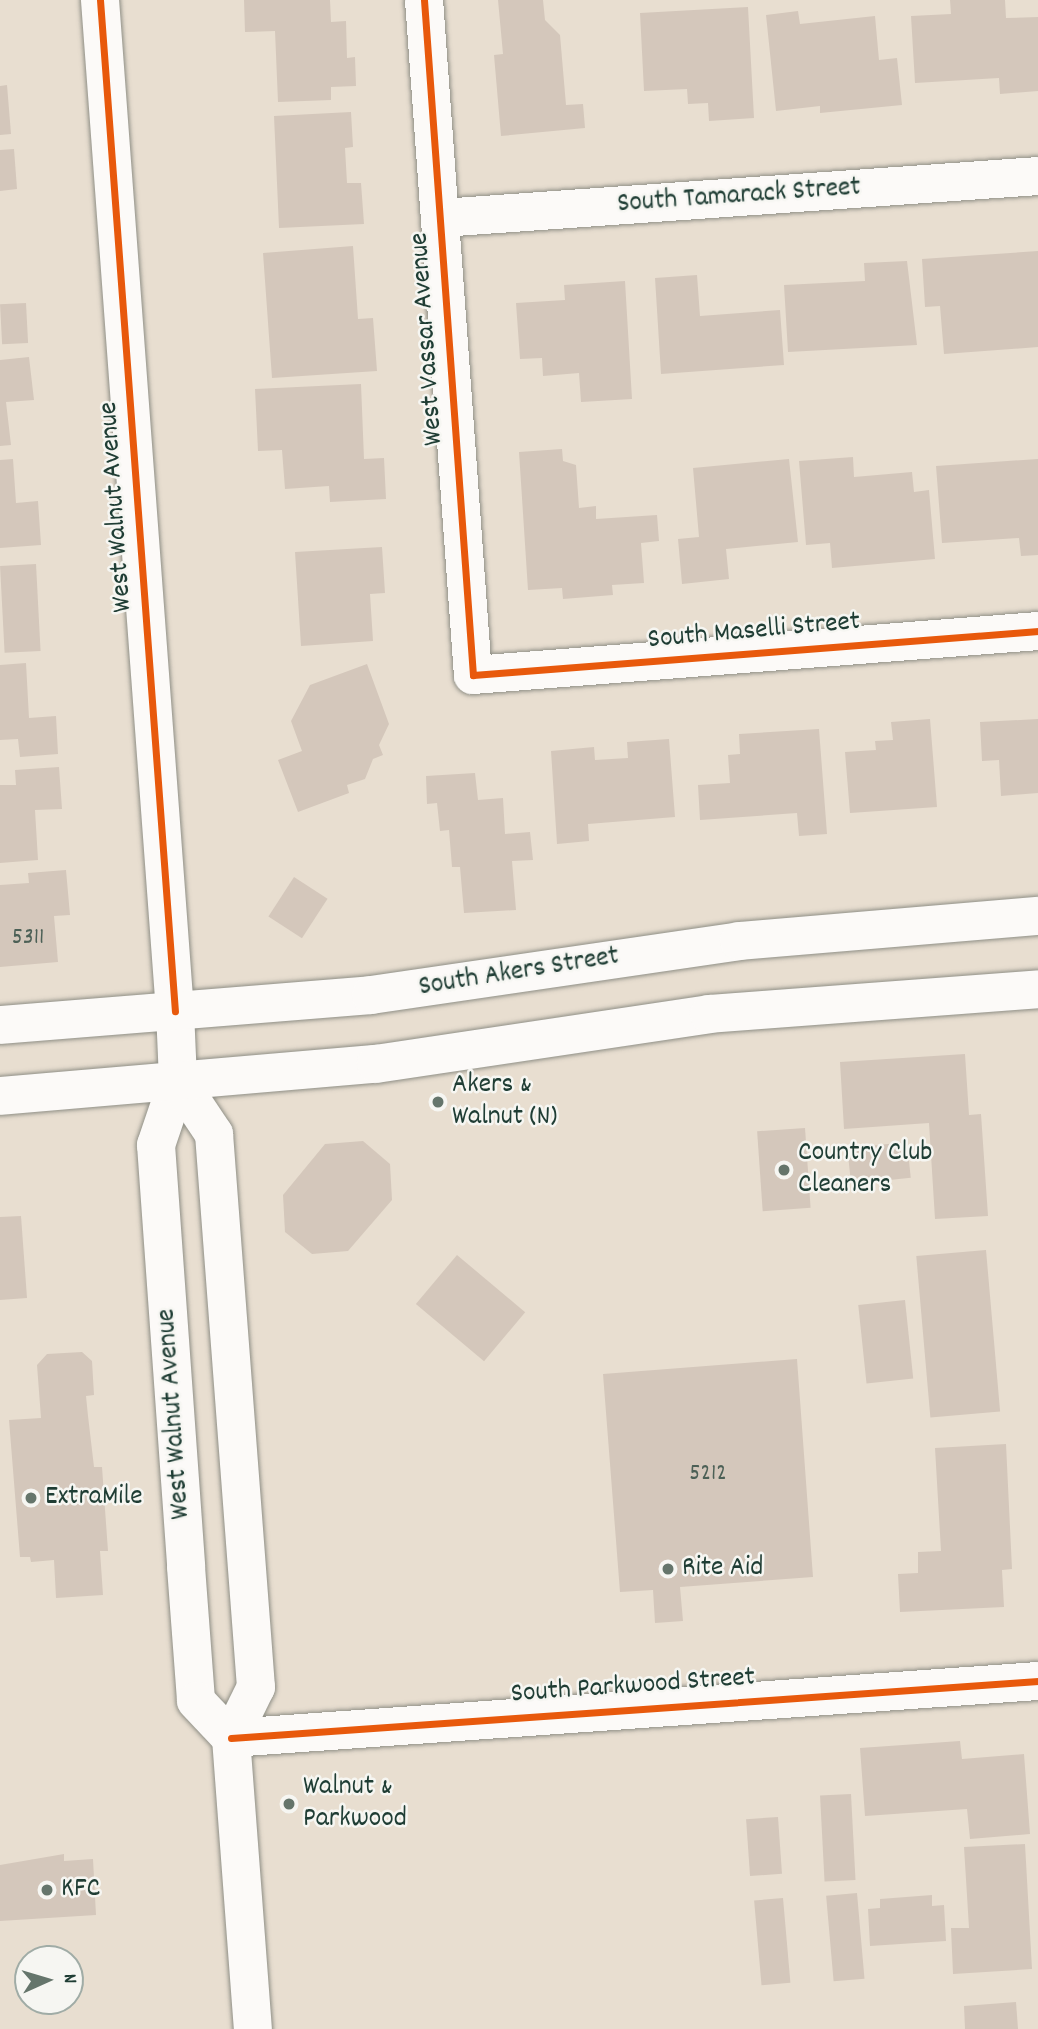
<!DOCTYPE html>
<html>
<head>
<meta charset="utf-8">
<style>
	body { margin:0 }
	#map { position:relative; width:1038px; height:2029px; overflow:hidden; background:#e8ded0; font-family:Dekko,sans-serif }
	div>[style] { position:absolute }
	.building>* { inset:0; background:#d4c7bb; transform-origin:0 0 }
	.roads { filter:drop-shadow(0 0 2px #8f8f86) drop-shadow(0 0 2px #8f8f86) }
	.minor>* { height:38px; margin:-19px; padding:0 19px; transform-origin:19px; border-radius:19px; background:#fcfaf8 }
	.major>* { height:38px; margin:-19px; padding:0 19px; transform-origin:19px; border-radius:19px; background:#fcfaf8 }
	.cycleway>* { height:7px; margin:-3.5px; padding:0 3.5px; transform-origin:3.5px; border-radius:3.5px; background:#e8590c }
	.dots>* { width:19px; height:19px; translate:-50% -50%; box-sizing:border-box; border:4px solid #f6f6f2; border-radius:50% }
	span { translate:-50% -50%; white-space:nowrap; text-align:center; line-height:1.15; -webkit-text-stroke:5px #f6f6f2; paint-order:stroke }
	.number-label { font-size:24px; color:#4c6056 }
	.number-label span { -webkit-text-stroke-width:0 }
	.street-label { font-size:28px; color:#1f3d34 }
	.poi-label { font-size:28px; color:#1f3d34 }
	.left { translate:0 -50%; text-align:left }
	.north { position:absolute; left:14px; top:1945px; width:70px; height:70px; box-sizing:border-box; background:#f6f6f2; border:2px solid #a0aca6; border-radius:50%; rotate:86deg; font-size:19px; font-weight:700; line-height:28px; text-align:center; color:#1f3d34 }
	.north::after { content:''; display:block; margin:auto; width:24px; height:32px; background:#65756b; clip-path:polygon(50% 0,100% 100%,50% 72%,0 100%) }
</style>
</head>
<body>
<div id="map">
	<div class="building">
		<div style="clip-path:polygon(244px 0,330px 0,331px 22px,346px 21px,347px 58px,355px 57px,356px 86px,331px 87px,331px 100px,278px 102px,275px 31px,245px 32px)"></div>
		<div style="clip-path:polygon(498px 0,543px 0,545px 20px,560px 35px,566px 105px,583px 104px,585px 128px,501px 136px,494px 55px,503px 54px)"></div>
		<div style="clip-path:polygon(950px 0,1005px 0,1006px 18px,1038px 17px,1038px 91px,1000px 94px,999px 78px,915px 83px,911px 16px,951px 14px)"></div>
		<div style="clip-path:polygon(748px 7px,754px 118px,709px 121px,708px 103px,688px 104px,687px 89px,644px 91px,640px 13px)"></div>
		<div style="clip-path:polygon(798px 11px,800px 24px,875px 16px,879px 60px,897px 58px,902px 105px,820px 113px,820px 106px,776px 111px,766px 15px)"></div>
		<div style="clip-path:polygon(7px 85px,11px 134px,0 135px,0 86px)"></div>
		<div style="clip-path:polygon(351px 112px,353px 147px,345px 148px,347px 183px,361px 183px,364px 224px,279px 228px,274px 116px)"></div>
		<div style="clip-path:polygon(14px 149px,17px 189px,0 191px,0 150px)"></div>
		<div style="clip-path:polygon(353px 246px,358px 319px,373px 318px,377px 371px,272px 378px,263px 253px)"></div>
		<div style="clip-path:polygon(1038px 251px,1038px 347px,944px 354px,940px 306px,925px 307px,922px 259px)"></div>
		<div style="clip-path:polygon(907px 261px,917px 345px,788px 352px,784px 285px,865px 281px,864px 263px)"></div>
		<div style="clip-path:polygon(697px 275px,700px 316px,780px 310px,784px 365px,661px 374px,655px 278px)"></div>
		<div style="clip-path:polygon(625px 281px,632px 399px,581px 402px,579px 373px,543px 376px,542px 358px,520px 359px,516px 303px,565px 300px,564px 285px)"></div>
		<div style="left:26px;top:303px;width:40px;height:26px;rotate:87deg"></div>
		<div style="clip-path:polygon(29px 357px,34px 400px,6px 402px,11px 445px,0 446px,0 360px)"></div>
		<div style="clip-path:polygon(361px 384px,364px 459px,384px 458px,386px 499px,330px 502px,329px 486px,285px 489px,282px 450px,258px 451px,255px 389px)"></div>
		<div style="clip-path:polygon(562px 449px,563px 461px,576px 465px,579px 508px,596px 506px,596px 519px,657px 515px,659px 541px,641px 543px,644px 583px,612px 585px,613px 595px,563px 599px,562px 588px,528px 590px,519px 452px)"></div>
		<div style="clip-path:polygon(853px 457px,854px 477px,912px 472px,914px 492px,929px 490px,935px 559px,832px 568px,830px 543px,806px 545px,799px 461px)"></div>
		<div style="clip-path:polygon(13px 459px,16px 503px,38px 501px,41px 545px,0 548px,0 460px)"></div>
		<div style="clip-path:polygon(789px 459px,798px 542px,726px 549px,729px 579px,682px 584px,678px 539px,699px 537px,693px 468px)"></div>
		<div style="clip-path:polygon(1038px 459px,1038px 555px,1021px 556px,1019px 538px,942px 543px,936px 466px)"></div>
		<div style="clip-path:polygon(382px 547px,385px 593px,370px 594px,373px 641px,301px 646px,295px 552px)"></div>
		<div style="left:36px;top:564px;width:87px;height:36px;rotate:87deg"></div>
		<div style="clip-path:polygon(26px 663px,29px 718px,56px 716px,58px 754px,20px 757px,18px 739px,0 740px,0 665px)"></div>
		<div style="clip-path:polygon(367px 664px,389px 724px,379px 745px,383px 755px,373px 759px,365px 779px,347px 785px,349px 793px,298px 812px,278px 760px,302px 751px,291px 721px,310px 685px)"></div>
		<div style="clip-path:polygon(930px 719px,937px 807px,850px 813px,845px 752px,876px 750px,875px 741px,893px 740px,891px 722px)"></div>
		<div style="clip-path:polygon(1038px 719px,1038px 793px,1001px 796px,999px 760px,982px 761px,980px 722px)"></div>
		<div style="clip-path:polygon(819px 729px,827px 834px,799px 836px,797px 813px,700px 820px,698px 785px,730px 783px,728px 755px,740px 754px,739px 734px)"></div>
		<div style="clip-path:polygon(669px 739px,675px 817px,588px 824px,589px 841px,557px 844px,551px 751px,594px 747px,595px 760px,628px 758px,627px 742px)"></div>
		<div style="clip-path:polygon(59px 767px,62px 809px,35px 810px,38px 860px,0 863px,0 785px,16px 785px,15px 770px)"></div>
		<div style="clip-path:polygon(475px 773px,478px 800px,503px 798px,505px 834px,530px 832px,533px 860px,512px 861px,516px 910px,464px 913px,460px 867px,452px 867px,449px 830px,440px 831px,437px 803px,427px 804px,426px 776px)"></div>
		<div style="clip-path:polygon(66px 870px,70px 915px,54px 916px,58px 962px,0 967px,0 885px,29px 883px,28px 873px)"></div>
		<div style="left:294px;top:877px;width:40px;height:47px;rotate:33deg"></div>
		<div style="clip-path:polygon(965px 1054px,969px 1115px,981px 1114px,988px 1216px,935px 1219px,929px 1123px,844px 1129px,840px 1062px)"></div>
		<div style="left:805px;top:1128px;width:80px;height:48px;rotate:86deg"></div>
		<div style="clip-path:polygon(363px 1141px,390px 1164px,392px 1200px,348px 1251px,312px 1254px,285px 1232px,283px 1195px,325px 1144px)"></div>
		<div style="left:907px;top:1142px;width:36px;height:60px;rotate:84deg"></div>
		<div style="clip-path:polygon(21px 1216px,27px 1298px,0 1300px,0 1217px)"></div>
		<div style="left:986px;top:1250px;width:162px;height:70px;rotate:85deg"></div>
		<div style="left:457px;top:1255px;width:89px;height:64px;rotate:40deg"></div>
		<div style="left:905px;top:1300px;width:79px;height:47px;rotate:84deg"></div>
		<div style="clip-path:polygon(82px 1352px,92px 1361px,94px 1395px,86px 1396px,88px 1416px,94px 1467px,102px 1467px,108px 1551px,100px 1551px,103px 1595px,56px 1598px,54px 1560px,31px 1562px,30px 1557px,20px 1557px,9px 1420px,41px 1418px,37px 1365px,47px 1354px)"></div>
		<div style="clip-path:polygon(797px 1359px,813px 1577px,680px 1587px,683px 1621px,655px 1623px,653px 1590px,620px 1592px,603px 1374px)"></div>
		<div style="clip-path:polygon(1006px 1444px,1012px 1569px,1002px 1570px,1004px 1607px,900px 1612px,898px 1574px,918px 1573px,918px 1552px,941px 1551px,935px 1448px)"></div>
		<div style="clip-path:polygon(960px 1741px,962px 1759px,1024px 1754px,1030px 1834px,970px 1839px,967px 1809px,865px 1816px,860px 1748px)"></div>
		<div style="left:851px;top:1794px;width:86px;height:31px;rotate:87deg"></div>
		<div style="left:778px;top:1817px;width:57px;height:32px;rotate:86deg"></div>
		<div style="clip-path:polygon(1025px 1844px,1032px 1969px,953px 1974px,951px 1928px,969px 1928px,964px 1847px)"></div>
		<div style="clip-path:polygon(64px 1854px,64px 1861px,93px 1859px,96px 1915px,0 1921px,0 1865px)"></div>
		<div style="left:857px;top:1893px;width:86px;height:31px;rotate:85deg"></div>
		<div style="clip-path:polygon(932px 1895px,932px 1906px,944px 1905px,946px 1941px,870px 1946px,868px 1909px,880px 1908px,880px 1899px)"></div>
		<div style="left:783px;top:1898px;width:85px;height:29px;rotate:85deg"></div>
		<div style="clip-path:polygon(1016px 2002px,1018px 2029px,965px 2029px,964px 2006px)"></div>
	</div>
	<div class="roads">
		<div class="minor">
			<div style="left:100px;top:0;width:1014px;rotate:85.76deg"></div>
			<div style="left:424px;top:0;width:677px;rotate:85.85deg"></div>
			<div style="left:473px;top:675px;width:567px;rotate:-4.45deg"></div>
			<div style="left:441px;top:218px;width:598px;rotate:-4.02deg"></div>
			<div style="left:231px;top:1738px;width:809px;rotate:-4.04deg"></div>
		</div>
		<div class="major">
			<div style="left:175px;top:1011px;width:69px;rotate:87.5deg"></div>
			<div style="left:178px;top:1080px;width:69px;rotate:108.7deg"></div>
			<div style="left:156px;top:1145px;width:423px;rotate:85.9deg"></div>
			<div style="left:186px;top:1567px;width:134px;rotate:85.7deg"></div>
			<div style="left:196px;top:1701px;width:51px;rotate:46.6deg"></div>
			<div style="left:0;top:1025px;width:372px;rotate:-4.6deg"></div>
			<div style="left:371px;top:995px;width:372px;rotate:-8.3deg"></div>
			<div style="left:739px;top:941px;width:300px;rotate:-4.8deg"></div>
			<div style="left:178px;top:1080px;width:65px;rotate:56.3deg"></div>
			<div style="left:214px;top:1134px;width:555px;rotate:85.66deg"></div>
			<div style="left:256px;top:1687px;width:57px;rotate:116.1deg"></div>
			<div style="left:231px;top:1738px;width:292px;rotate:85.7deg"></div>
			<div style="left:0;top:1096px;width:377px;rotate:-4.9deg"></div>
			<div style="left:376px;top:1064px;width:337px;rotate:-8.5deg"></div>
			<div style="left:709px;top:1014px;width:330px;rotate:-4.3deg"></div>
		</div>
	</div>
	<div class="cycleway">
		<div style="left:100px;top:0;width:1014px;rotate:85.76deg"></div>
		<div style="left:424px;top:0;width:677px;rotate:85.85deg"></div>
		<div style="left:473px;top:675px;width:567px;rotate:-4.45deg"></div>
		<div style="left:231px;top:1738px;width:809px;rotate:-4.04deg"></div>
	</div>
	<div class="dots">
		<div style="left:438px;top:1102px;background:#65756b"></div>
		<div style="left:784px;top:1170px;background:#65756b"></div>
		<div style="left:31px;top:1498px;background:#65756b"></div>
		<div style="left:668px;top:1569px;background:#65756b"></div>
		<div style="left:289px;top:1804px;background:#65756b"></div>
		<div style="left:47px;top:1890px;background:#65756b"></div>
	</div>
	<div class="number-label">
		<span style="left:28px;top:939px">5311</span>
		<span style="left:708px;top:1475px">5212</span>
	</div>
	<div class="street-label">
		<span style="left:739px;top:197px;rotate:-4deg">South Tamarack Street</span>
		<span style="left:428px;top:339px;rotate:-94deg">West Vassar Avenue</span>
		<span style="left:117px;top:507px;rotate:-94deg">West Walnut Avenue</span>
		<span style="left:754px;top:632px;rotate:-5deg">South Maselli Street</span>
		<span style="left:519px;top:973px;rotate:-9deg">South Akers Street</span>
		<span style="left:175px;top:1414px;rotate:-94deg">West Walnut Avenue</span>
		<span style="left:633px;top:1687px;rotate:-4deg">South Parkwood Street</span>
	</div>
	<div class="poi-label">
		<span class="left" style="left:452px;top:1102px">Akers &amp;<br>Walnut (N)</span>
		<span class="left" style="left:798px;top:1170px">Country Club<br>Cleaners</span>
		<span class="left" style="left:45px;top:1498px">ExtraMile</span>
		<span class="left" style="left:682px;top:1569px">Rite Aid</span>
		<span class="left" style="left:303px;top:1804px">Walnut &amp;<br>Parkwood</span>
		<span class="left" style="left:61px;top:1890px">KFC</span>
	</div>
	<div class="north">N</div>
</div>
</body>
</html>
